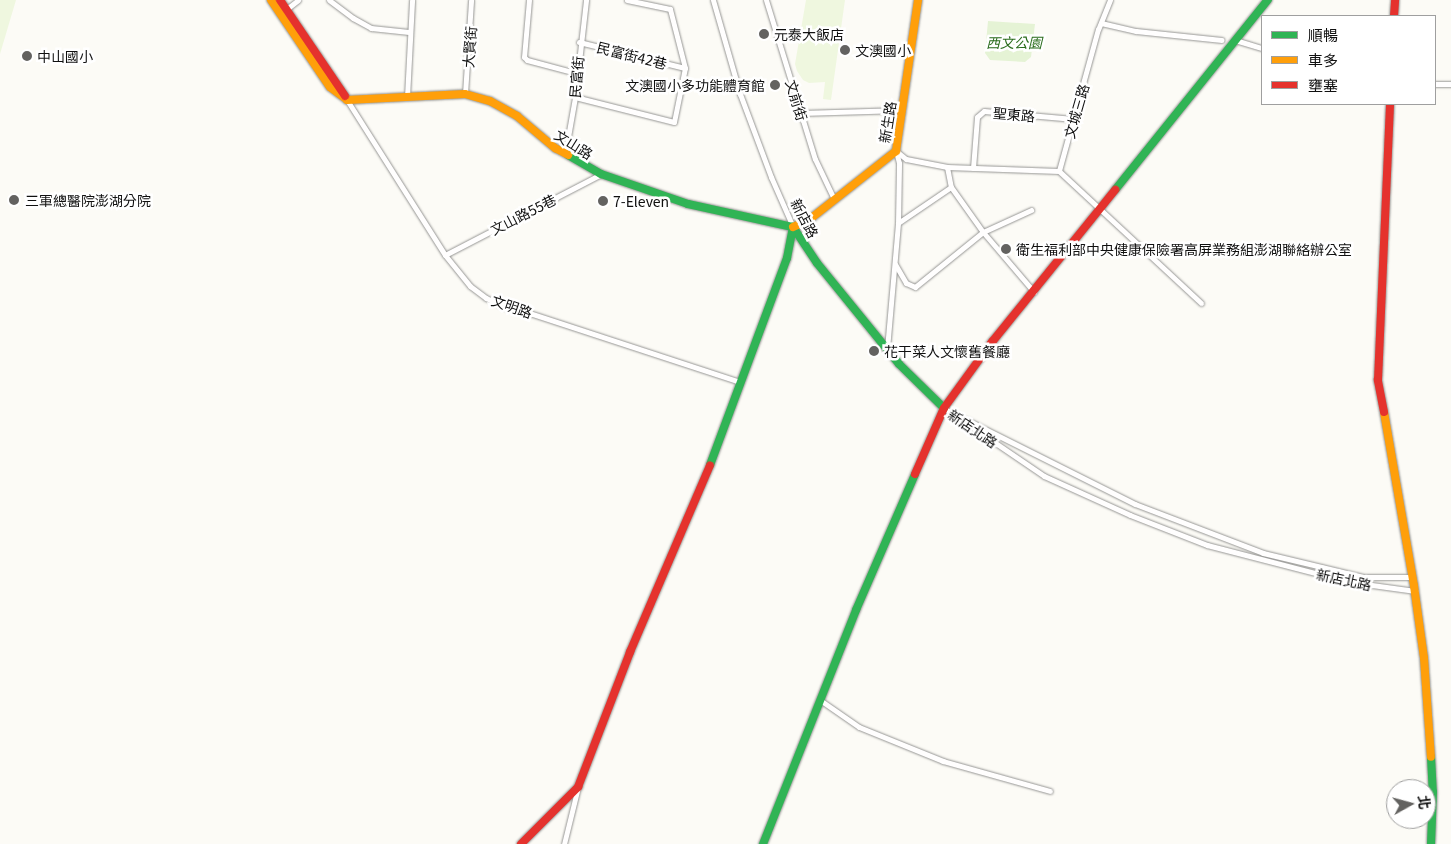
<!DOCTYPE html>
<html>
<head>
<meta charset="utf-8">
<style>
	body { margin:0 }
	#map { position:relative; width:1451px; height:844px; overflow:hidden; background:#fcfbf6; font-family:Georgia,"Noto Sans TC",serif }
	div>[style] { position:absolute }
	.green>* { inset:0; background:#e5f3d5 }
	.pitch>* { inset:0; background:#eff7df }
	.roads { filter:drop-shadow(0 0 1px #969694) drop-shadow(0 0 1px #969694) }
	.street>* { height:5px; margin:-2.5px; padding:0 2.5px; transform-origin:2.5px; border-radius:2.5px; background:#fffefe }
	.fast>* { height:8px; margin:-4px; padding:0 4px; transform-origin:4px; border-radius:4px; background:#30b455 }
	.slow>* { height:8px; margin:-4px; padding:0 4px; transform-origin:4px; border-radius:4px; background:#ff9f0a }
	.jam>* { height:8px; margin:-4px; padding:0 4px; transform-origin:4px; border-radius:4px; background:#e5322d }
	.dots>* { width:14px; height:14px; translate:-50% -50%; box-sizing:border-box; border:2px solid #fff; border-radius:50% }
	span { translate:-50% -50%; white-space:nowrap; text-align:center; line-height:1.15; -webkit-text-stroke:5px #fff; paint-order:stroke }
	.poi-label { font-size:14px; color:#101010 }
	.left { translate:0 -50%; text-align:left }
	.right { translate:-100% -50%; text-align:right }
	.park-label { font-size:14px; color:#2a6c1c; font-style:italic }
	.street-label { font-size:14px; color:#101010 }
	.legend { position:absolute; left:1261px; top:15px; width:175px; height:90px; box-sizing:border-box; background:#fff; border:1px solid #9f9f9f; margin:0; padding:6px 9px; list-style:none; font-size:15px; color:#101010 }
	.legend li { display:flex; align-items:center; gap:10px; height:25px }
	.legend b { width:25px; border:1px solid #9f9f9f }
	.north { position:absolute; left:1386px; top:779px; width:50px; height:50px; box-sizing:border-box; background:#fff; border:1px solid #9f9f9f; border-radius:50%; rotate:83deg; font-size:14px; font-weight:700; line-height:20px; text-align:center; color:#101010 }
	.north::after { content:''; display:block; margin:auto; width:18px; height:22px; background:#636260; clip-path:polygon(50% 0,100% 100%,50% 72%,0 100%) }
</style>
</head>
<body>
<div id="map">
	<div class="green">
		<div style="clip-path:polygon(988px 21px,1035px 24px,1031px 57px,1025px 62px,990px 60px,985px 53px)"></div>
	</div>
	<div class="pitch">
		<div style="clip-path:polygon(0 0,16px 0,0 54px)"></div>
		<div style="clip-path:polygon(806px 0,845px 0,831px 100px,823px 99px,825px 82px,809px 83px,803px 80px,797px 71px,795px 64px)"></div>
	</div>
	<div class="roads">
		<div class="street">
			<div style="left:329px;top:0;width:30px;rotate:37deg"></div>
			<div style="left:353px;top:18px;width:21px;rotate:29deg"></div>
			<div style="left:371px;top:28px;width:38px;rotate:6deg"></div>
			<div style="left:529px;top:0;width:57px;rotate:95deg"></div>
			<div style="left:524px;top:57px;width:4px;rotate:45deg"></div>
			<div style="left:527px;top:60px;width:51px;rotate:14.9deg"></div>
			<div style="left:713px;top:0;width:98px;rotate:74deg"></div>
			<div style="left:740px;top:94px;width:89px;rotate:69.5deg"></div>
			<div style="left:771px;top:177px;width:55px;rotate:66.3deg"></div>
			<div style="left:766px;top:0;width:166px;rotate:72.9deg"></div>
			<div style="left:815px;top:159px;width:44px;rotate:64.6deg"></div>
			<div style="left:1110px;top:0;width:31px;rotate:112deg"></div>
			<div style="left:1098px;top:29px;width:147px;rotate:105.4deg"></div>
			<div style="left:1059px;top:171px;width:194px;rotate:42.9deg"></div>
			<div style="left:284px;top:11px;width:18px;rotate:-38deg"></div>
			<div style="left:1101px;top:23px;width:36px;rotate:13deg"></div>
			<div style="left:1136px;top:31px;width:86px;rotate:6deg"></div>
			<div style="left:1235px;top:40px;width:28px;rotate:17deg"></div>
			<div style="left:579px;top:42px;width:109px;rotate:13.8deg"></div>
			<div style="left:1435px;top:84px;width:16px"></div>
			<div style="left:465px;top:94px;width:94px;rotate:-86.3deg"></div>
			<div style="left:407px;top:97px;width:97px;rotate:-87deg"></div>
			<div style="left:575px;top:97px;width:102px;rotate:14.2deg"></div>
			<div style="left:674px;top:122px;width:55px;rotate:-78.5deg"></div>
			<div style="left:685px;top:68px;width:61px;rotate:-104.3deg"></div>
			<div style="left:670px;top:9px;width:44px;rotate:-168.2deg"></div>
			<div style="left:347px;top:100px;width:183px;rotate:57.7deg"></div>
			<div style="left:445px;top:255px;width:40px;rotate:51deg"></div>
			<div style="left:470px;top:286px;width:20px;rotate:37deg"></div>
			<div style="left:486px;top:298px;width:23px;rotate:25deg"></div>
			<div style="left:507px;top:308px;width:13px;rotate:9deg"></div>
			<div style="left:520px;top:310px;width:231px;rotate:18.1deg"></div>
			<div style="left:801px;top:113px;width:101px;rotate:-1.7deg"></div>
			<div style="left:896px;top:151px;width:13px;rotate:39deg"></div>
			<div style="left:906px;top:159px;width:42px;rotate:11deg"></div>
			<div style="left:947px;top:167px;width:112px;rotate:2deg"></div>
			<div style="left:565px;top:154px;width:58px;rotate:-80deg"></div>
			<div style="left:575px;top:97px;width:98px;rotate:-83.5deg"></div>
			<div style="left:947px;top:167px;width:20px;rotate:79deg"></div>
			<div style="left:951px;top:187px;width:55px;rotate:54.6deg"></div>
			<div style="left:983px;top:232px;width:79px;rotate:49.6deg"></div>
			<div style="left:973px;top:168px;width:51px;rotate:-85.5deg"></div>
			<div style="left:977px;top:117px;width:9px;rotate:-41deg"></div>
			<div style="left:984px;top:111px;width:90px;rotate:5.1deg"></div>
			<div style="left:898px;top:223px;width:64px;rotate:-34.2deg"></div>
			<div style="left:445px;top:255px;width:176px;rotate:-27.4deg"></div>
			<div style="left:895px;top:264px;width:22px;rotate:60deg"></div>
			<div style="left:906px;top:283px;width:10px;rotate:24deg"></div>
			<div style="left:915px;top:287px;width:87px;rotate:-39deg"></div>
			<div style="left:983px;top:232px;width:53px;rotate:-24.6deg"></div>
			<div style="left:887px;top:349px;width:126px;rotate:-85deg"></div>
			<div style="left:898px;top:223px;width:60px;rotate:-89deg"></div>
			<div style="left:899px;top:163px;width:12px;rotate:-104deg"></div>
			<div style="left:944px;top:408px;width:121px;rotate:34.2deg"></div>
			<div style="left:1044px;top:476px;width:94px;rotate:24.4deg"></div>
			<div style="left:1130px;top:515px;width:83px;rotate:21.3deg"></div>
			<div style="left:1207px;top:545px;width:148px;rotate:14.5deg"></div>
			<div style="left:1350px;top:582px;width:66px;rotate:7.9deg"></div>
			<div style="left:965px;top:419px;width:190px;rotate:26.6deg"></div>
			<div style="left:1135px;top:504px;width:137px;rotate:20.9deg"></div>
			<div style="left:1263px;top:553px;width:104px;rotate:13.4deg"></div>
			<div style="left:1364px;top:577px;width:48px"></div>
			<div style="left:820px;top:700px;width:47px;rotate:34.7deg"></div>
			<div style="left:859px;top:727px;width:91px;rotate:22deg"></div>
			<div style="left:943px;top:761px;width:111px;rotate:15.7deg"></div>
			<div style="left:564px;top:844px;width:59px;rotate:-76.2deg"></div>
		</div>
		<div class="fast">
			<div style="left:568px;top:155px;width:38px;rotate:30deg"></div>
			<div style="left:601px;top:174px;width:92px;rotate:19deg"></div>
			<div style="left:688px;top:204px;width:107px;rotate:12.4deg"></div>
			<div style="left:1115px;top:190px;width:244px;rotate:-51.2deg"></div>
			<div style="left:793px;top:227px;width:43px;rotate:56.3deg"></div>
			<div style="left:817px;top:263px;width:130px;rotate:50.9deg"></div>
			<div style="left:899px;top:364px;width:63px;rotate:44.4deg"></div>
			<div style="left:710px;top:465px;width:221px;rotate:-69.6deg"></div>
			<div style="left:787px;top:258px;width:32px;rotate:-79deg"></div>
			<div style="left:1431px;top:757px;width:35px;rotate:87deg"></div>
			<div style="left:1433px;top:792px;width:52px;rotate:92.2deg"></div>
			<div style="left:763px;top:844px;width:252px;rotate:-68.3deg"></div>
			<div style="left:856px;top:610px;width:148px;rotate:-66.5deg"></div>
		</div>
		<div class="slow">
			<div style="left:271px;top:0;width:105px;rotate:55.9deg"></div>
			<div style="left:330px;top:87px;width:21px;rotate:37deg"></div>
			<div style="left:347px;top:100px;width:118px;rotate:-2.9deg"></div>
			<div style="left:465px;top:94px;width:26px;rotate:16deg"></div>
			<div style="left:490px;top:101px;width:31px;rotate:29deg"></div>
			<div style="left:517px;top:116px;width:50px;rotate:40.1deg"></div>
			<div style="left:555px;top:148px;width:15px;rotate:28deg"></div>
			<div style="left:793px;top:227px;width:17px;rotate:-24deg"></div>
			<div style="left:809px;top:220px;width:111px;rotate:-38.4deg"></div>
			<div style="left:896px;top:151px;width:153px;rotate:-81.7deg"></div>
			<div style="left:1384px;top:412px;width:177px;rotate:80.2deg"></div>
			<div style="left:1414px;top:586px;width:73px;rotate:82.1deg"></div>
			<div style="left:1424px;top:658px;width:99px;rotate:86deg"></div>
		</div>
		<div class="jam">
			<div style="left:280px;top:0;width:116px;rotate:55.9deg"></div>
			<div style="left:1394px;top:16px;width:16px;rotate:-86deg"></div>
			<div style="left:1384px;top:412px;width:33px;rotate:-101deg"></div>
			<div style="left:1378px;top:380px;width:276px;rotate:-87.5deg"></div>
			<div style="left:915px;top:474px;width:72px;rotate:-66.3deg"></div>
			<div style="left:944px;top:408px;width:82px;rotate:-54deg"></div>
			<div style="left:992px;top:342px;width:196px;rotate:-51deg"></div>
			<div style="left:521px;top:844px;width:81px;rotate:-45deg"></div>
			<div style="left:578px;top:787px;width:145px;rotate:-68.9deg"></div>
			<div style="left:630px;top:652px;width:203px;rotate:-66.8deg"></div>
		</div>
	</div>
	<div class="dots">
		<div style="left:764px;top:34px;background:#636260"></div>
		<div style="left:845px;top:50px;background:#636260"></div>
		<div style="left:27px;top:56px;background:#636260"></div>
		<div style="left:775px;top:85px;background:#636260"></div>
		<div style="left:14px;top:200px;background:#636260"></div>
		<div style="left:603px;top:201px;background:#636260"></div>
		<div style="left:1006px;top:249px;background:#636260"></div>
		<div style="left:874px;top:351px;background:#636260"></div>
	</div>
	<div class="poi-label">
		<span class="left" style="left:774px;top:34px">元泰大飯店</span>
		<span class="left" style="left:855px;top:50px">文澳國小</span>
		<span class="left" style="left:37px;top:56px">中山國小</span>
		<span class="right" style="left:765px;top:85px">文澳國小多功能體育館</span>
		<span class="left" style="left:25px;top:200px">三軍總醫院澎湖分院</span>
		<span class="left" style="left:613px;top:201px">7-Eleven</span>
		<span class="left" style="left:1016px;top:249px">衛生福利部中央健康保險署高屏業務組澎湖聯絡辦公室</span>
		<span class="left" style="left:884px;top:351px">花干菜人文懷舊餐廳</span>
	</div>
	<div class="park-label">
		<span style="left:1014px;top:42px">西文公園</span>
	</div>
	<div class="street-label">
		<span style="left:469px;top:47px;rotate:-86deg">大賢街</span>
		<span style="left:632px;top:55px;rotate:14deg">民富街42巷</span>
		<span style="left:576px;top:77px;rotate:-85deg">民富街</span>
		<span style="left:797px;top:100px;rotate:73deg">文前街</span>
		<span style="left:1076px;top:111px;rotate:-74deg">文城三路</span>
		<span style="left:1014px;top:114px;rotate:5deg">聖東路</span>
		<span style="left:887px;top:122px;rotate:-81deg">新生路</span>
		<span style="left:574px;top:144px;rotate:32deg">文山路</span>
		<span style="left:523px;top:214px;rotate:-27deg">文山路55巷</span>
		<span style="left:805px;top:218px;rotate:62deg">新店路</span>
		<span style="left:512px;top:306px;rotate:19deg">文明路</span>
		<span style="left:973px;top:428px;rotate:34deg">新店北路</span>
		<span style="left:1344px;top:579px;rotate:12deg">新店北路</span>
	</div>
	<ul class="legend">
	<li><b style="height:6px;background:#30b455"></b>順暢</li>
	<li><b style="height:6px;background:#ff9f0a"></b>車多</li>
	<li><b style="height:6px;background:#e5322d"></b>壅塞</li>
	</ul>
	<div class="north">北</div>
</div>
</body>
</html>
